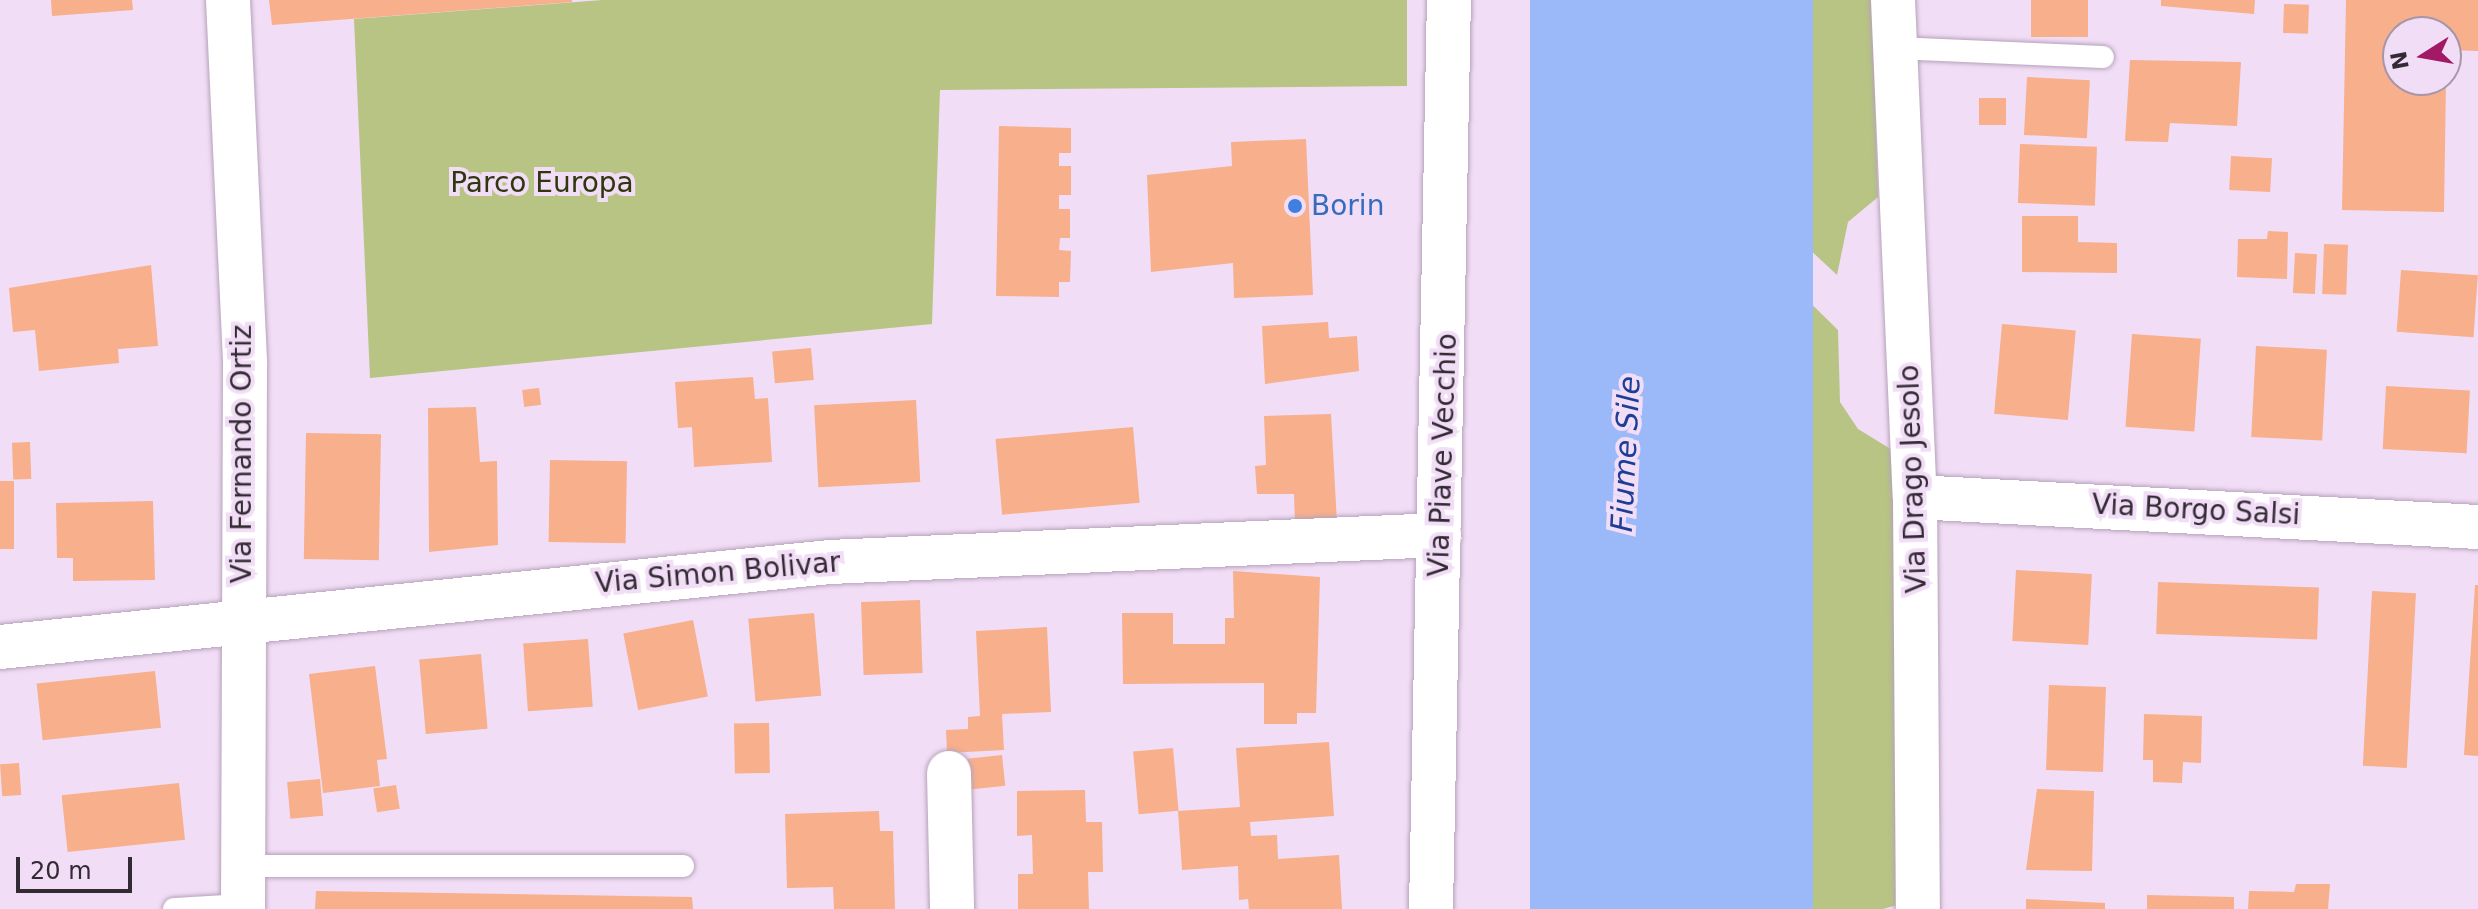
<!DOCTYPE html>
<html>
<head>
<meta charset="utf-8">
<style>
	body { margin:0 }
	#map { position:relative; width:2478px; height:909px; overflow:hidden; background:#f2ddf6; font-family:"DejaVu Sans",sans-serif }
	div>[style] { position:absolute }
	.green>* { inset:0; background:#b7c484 }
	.water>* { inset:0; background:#9bb9f9; transform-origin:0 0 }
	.building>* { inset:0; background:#f7af8c; transform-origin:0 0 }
	.roads { filter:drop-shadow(0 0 2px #b6a2ba) drop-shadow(0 0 2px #b6a2ba) }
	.lane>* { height:22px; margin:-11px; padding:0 11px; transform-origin:11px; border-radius:11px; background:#fff }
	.street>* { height:44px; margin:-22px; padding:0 22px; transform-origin:22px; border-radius:22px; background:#fff }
	.secondary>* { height:44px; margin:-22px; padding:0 22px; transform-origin:22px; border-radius:22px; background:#fff }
	.dots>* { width:22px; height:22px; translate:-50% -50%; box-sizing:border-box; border:4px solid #f2ddf6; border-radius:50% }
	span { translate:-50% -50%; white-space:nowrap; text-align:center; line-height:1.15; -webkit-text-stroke:8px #f2ddf6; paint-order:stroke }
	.park-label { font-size:28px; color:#30370f }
	.shop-label { font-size:28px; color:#366cbe }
	.left { translate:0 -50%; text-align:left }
	.street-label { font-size:28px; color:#332b34 }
	.water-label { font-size:30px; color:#1c3e97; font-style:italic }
	.north { position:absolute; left:2382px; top:16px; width:80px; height:80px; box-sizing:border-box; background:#f2ddf6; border:2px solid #a696a8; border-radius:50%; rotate:259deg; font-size:22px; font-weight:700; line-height:32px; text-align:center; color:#332b34 }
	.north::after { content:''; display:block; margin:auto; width:28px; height:36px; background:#a21a66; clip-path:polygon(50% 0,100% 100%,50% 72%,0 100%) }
	.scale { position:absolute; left:16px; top:857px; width:116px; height:36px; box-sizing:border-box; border:4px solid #332b34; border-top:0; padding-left:10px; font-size:24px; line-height:28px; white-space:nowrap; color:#332b34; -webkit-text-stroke:6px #f2ddf6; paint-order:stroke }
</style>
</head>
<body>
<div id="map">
	<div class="green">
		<div style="clip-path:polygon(602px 0,1407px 0,1407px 86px,940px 90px,932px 324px,370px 378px,354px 19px)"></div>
		<div style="clip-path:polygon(1813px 0,1872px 0,1878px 197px,1848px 222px,1837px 275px,1791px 232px)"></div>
		<div style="clip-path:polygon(1786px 279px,1838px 330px,1840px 402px,1858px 429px,1894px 451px,1897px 905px,1883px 909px,1733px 909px)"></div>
	</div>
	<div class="water">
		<div style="left:1530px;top:0;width:283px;height:911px"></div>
	</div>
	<div class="building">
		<div style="clip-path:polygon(51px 0,132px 0,133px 10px,52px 16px)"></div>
		<div style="clip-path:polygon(269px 0,572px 0,572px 2px,272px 25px)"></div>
		<div style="left:2031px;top:0;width:57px;height:37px"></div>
		<div style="clip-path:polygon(2161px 0,2255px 0,2254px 14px,2161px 6px)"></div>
		<div style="clip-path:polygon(2346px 0,2478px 0,2478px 51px,2446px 50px,2446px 32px,2398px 32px,2398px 80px,2446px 80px,2444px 212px,2342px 210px)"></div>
		<div style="left:2284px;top:4px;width:25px;height:29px;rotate:2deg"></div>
		<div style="clip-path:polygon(2130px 60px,2241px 62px,2237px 126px,2170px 123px,2168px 142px,2125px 141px)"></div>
		<div style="left:2027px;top:77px;width:63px;height:58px;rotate:3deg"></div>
		<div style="left:1979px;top:98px;width:27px;height:27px"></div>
		<div style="clip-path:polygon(999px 126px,1071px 128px,1071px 153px,1059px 153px,1059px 166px,1071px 166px,1071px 195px,1059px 195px,1059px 209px,1070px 209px,1070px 238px,1060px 238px,1059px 250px,1071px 251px,1070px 282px,1059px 282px,1059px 297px,996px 296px)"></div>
		<div style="clip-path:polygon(1306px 139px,1313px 295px,1234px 298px,1233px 263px,1151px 272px,1147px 175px,1232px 166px,1231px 142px)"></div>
		<div style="left:2020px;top:144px;width:77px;height:59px;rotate:2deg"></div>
		<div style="left:2231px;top:156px;width:41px;height:34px;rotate:3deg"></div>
		<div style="clip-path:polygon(2022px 216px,2078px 216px,2078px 242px,2117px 243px,2117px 273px,2022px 272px)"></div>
		<div style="clip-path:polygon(2268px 231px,2288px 232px,2287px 279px,2237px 277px,2238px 239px,2267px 239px)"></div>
		<div style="left:2324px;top:244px;width:24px;height:50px;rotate:2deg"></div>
		<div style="left:2295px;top:253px;width:22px;height:40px;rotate:3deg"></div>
		<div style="clip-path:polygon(151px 265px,158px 346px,118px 349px,119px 363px,39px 371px,35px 330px,13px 332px,9px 288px)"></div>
		<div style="left:2401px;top:270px;width:77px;height:62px;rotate:4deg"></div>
		<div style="clip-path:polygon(1328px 322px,1329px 338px,1357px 336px,1359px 371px,1265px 384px,1262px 326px)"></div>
		<div style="left:2002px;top:324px;width:74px;height:90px;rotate:5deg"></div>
		<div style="left:2132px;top:334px;width:69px;height:93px;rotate:4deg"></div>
		<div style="left:2256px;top:346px;width:71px;height:91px;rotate:3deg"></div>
		<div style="left:811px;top:348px;width:32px;height:39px;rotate:85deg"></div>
		<div style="clip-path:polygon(753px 377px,755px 399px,768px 398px,772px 462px,694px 467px,692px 427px,678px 428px,675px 382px)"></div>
		<div style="left:2386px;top:386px;width:84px;height:63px;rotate:3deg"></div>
		<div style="left:539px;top:388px;width:17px;height:17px;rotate:83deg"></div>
		<div style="left:916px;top:400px;width:82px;height:102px;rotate:87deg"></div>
		<div style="clip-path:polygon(476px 407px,480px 462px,497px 461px,498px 545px,429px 552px,428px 408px)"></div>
		<div style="clip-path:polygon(1331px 414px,1337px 523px,1295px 525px,1294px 494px,1257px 494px,1255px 466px,1266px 465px,1264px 416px)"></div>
		<div style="left:1133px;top:427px;width:76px;height:138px;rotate:85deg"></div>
		<div style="left:306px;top:433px;width:75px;height:126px;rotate:1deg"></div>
		<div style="left:30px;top:442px;width:37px;height:18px;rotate:88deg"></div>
		<div style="left:550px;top:460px;width:77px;height:82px;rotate:1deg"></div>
		<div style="left:14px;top:481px;width:68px;height:14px;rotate:90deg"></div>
		<div style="clip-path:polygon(153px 501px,155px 580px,73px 581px,73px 558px,57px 558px,56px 503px)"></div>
		<div style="left:2016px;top:570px;width:76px;height:71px;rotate:3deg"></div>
		<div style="clip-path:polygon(1233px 571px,1320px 577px,1316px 713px,1297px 713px,1297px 724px,1264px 724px,1264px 683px,1123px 684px,1122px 613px,1173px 613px,1173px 644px,1225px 644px,1225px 618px,1234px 618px)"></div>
		<div style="left:2158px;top:582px;width:161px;height:52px;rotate:2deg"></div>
		<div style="clip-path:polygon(2475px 585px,2478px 585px,2478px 756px,2464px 755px)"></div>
		<div style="left:2372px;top:591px;width:44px;height:175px;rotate:3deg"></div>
		<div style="left:920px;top:600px;width:73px;height:59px;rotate:88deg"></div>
		<div style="left:814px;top:613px;width:83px;height:66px;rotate:85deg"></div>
		<div style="left:693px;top:620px;width:78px;height:71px;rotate:79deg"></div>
		<div style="clip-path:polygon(1047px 627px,1051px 712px,1002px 714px,1004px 750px,947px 753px,946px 730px,968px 729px,968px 717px,980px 716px,976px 631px)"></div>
		<div style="left:588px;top:639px;width:68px;height:65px;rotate:86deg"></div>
		<div style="left:481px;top:654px;width:75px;height:62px;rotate:85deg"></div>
		<div style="clip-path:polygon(375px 666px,387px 759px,377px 760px,380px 786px,323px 793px,309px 674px)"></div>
		<div style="left:155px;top:671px;width:57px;height:119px;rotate:84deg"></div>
		<div style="left:2049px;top:685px;width:57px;height:85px;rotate:2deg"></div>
		<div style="clip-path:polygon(2144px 714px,2202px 716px,2201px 763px,2183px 762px,2182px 783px,2153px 782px,2153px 760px,2143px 760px)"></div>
		<div style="left:769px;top:723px;width:50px;height:35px;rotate:89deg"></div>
		<div style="clip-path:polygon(1329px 742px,1334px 816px,1250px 822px,1251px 836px,1277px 835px,1278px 859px,1339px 855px,1342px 909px,1249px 909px,1248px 899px,1239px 900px,1238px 866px,1182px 870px,1178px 811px,1240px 807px,1236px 748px)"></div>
		<div style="left:1173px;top:748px;width:63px;height:40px;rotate:85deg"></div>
		<div style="left:1002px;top:755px;width:31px;height:35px;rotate:84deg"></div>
		<div style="left:19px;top:763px;width:32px;height:19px;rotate:86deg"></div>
		<div style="left:320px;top:779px;width:37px;height:33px;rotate:85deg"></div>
		<div style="left:179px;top:783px;width:57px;height:118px;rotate:84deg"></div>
		<div style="left:396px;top:785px;width:24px;height:23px;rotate:81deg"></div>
		<div style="clip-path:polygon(2037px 789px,2094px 791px,2092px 871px,2026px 870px)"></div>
		<div style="clip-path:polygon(1085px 790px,1086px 822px,1102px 822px,1103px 872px,1088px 872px,1089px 909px,1018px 909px,1018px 874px,1033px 874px,1032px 835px,1017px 836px,1017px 791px)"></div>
		<div style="clip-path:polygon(879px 811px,880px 831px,893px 831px,895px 909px,834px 909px,833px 887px,787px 888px,785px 814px)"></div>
		<div style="clip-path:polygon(2296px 884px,2330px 884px,2328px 909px,2248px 909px,2249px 891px,2294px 892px)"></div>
		<div style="clip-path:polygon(316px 891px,692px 897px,693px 909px,315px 909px)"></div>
		<div style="clip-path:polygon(2147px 895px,2234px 897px,2234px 909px,2147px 909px)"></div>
		<div style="clip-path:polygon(2026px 899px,2105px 903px,2105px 909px,2026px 909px)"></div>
	</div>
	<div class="roads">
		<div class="lane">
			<div style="left:1895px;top:48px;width:208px;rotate:2.5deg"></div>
			<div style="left:243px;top:866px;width:440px"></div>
			<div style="left:174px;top:909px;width:70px;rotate:-3.3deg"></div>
		</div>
		<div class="street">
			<div style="left:228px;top:0;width:366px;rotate:87.3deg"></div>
			<div style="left:245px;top:366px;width:543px;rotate:90.21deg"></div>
			<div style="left:1893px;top:0;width:497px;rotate:87.5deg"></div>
			<div style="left:1915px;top:497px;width:412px;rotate:89.6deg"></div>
			<div style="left:1915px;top:497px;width:564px;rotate:3.05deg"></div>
			<div style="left:0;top:647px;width:834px;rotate:-5.85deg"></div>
			<div style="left:830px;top:562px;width:610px;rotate:-2.54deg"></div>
			<div style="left:949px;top:773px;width:136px;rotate:88.7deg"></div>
		</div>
		<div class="secondary">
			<div style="left:1431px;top:909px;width:909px;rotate:-88.87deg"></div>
		</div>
	</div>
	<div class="dots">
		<div style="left:1295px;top:206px;background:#3f7fe0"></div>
	</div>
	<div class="park-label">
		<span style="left:542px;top:183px">Parco Europa</span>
	</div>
	<div class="shop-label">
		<span class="left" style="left:1311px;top:206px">Borin</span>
	</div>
	<div class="street-label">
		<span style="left:242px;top:454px;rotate:-90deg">Via Fernando Ortiz</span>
		<span style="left:1443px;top:455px;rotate:-88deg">Via Piave Vecchio</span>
		<span style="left:1913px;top:479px;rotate:-92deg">Via Drago Jesolo</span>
		<span style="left:2196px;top:510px;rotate:3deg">Via Borgo Salsi</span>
		<span style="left:718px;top:573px;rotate:-5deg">Via Simon Bolivar</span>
	</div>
	<div class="water-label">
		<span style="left:1626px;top:454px;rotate:-87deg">Fiume Sile</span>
	</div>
	<div class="north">N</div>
	<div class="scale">20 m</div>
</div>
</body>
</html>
